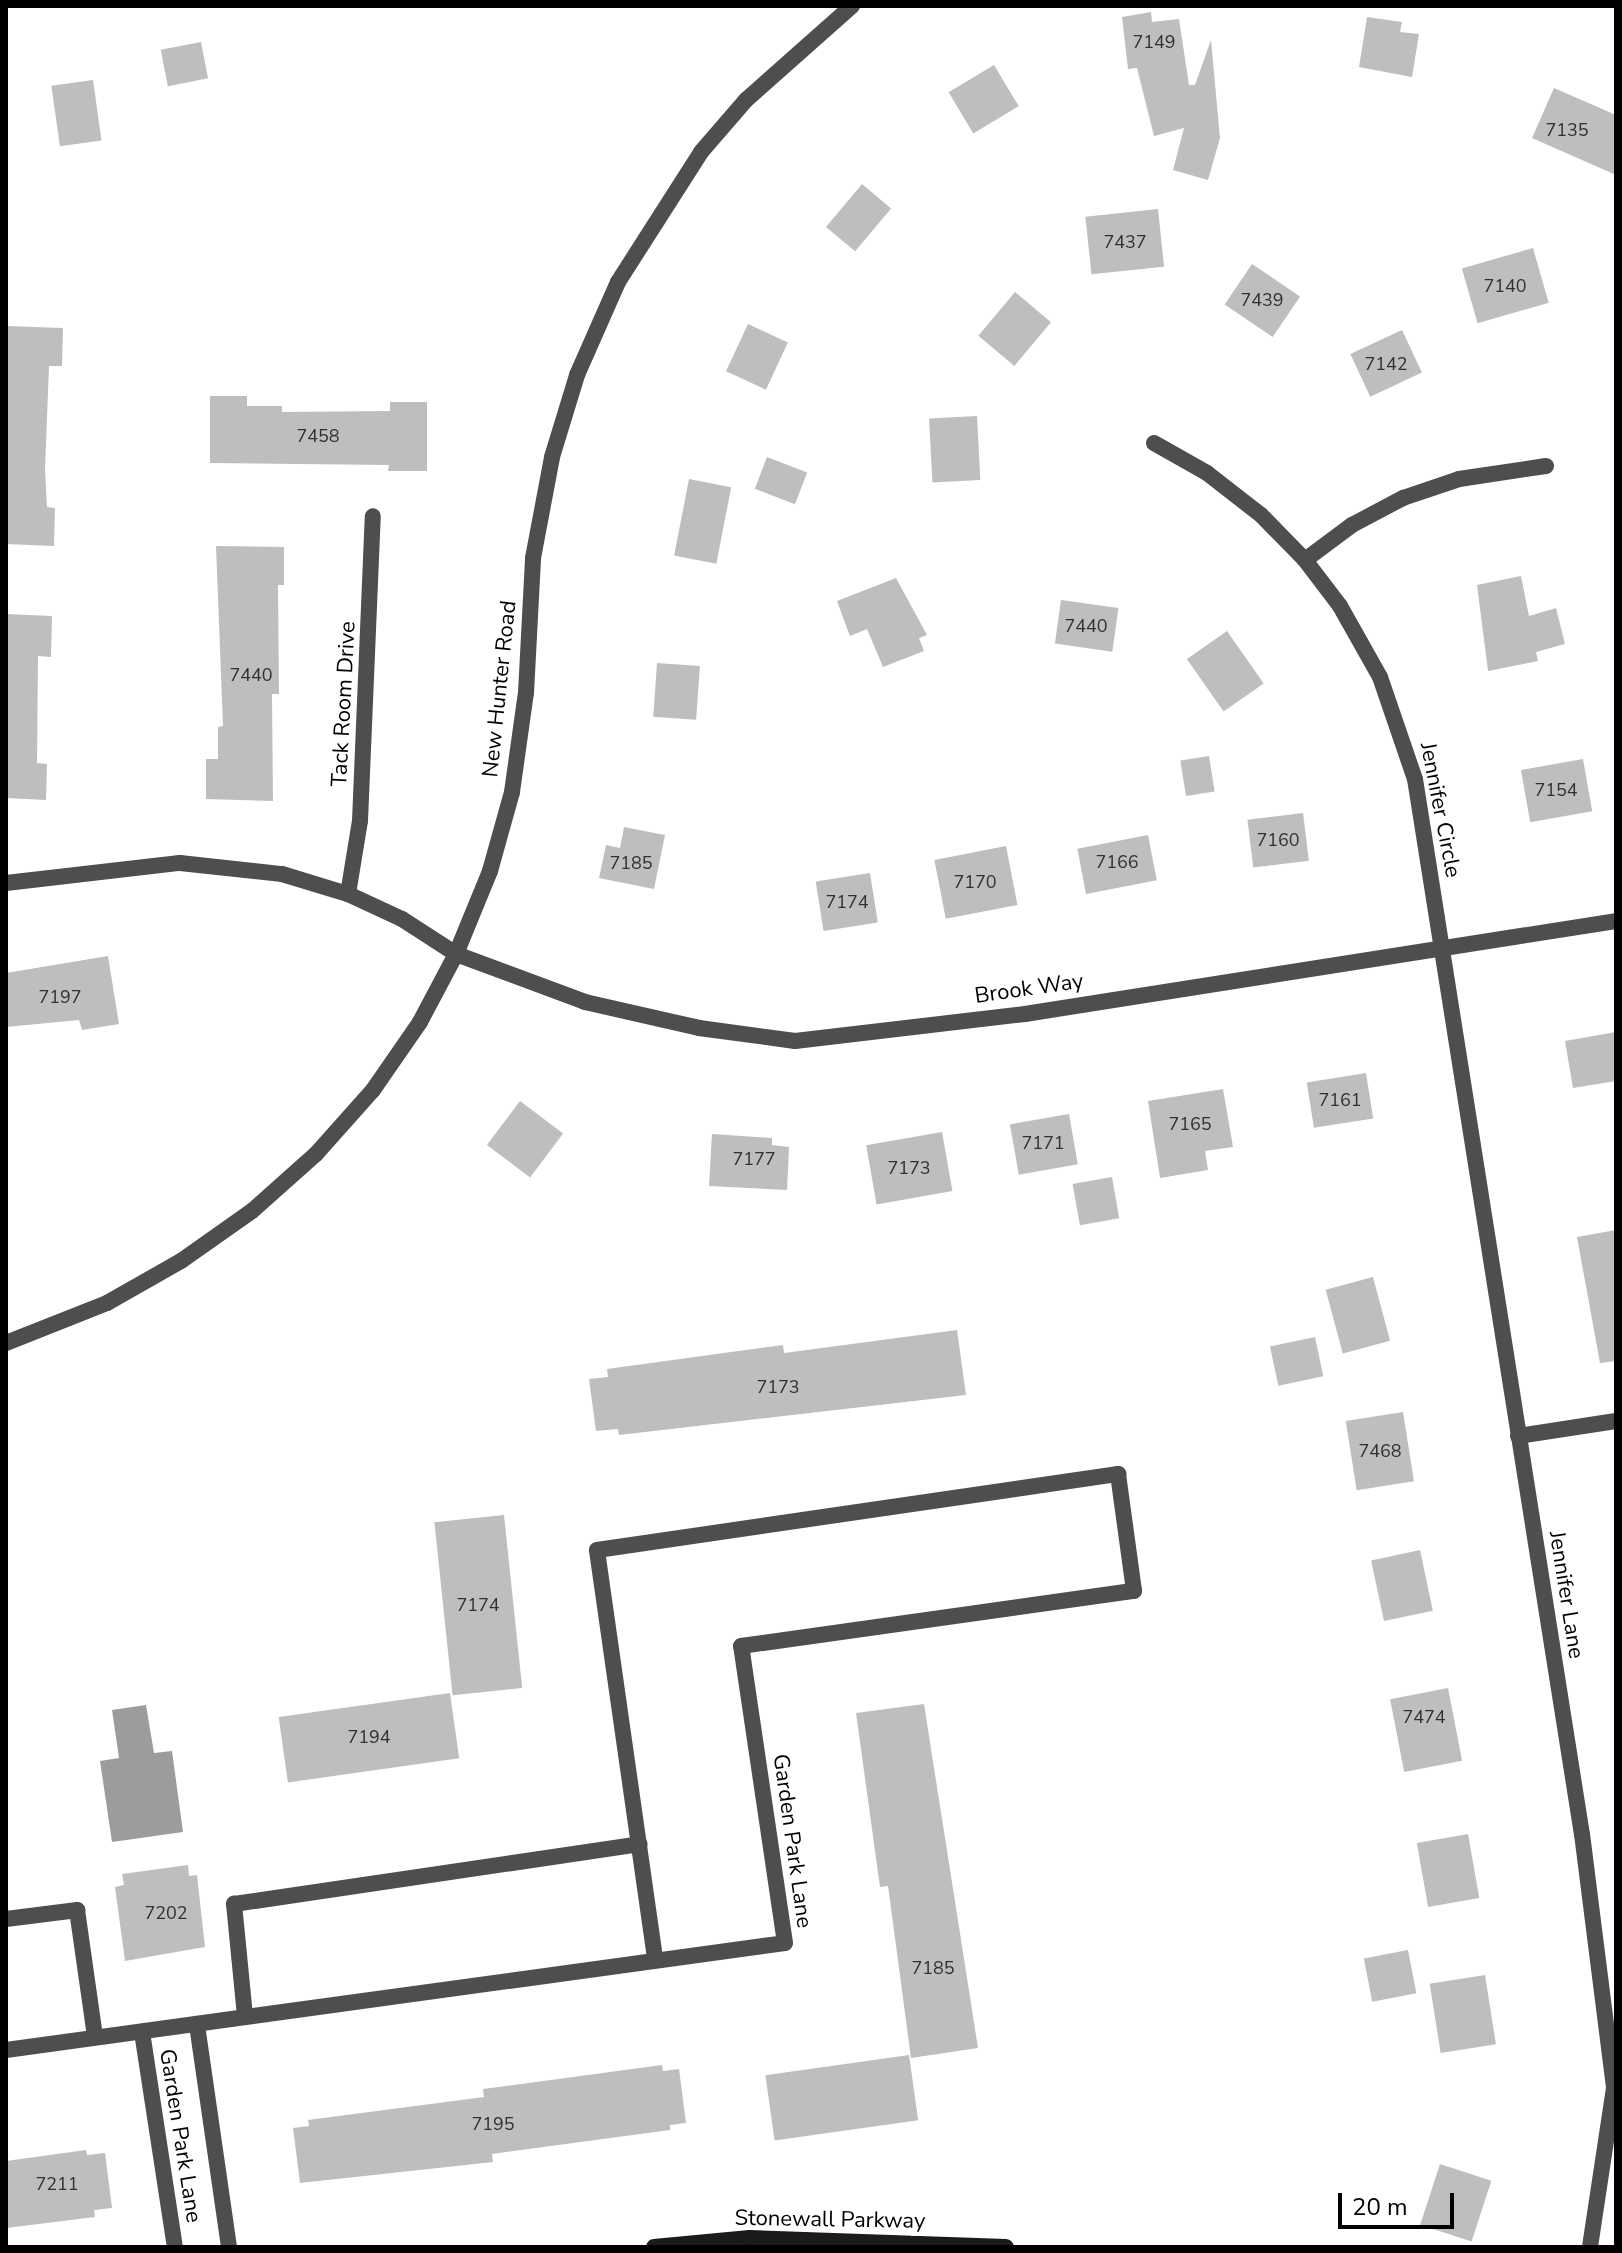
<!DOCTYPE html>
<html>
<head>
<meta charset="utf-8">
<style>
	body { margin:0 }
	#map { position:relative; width:1622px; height:2253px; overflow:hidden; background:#fff; font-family:"Nunito Sans",sans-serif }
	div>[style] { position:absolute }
	.water>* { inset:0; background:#9c9c9c }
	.building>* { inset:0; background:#bebebe; transform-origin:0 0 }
	.lane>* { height:16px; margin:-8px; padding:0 8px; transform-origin:8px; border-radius:8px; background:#4e4e4e }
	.street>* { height:16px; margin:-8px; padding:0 8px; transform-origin:8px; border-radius:8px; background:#4e4e4e }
	.secondary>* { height:16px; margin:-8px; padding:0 8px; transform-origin:8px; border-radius:8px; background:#1b1b1b }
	span { translate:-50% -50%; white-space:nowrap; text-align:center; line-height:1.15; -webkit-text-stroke:8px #fff; paint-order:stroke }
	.number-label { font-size:18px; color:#303030 }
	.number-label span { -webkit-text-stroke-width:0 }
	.street-label { font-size:22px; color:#000 }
	.frame { position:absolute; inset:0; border:8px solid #000; pointer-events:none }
	.scale { position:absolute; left:1338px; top:2193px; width:116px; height:36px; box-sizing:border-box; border:4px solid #000; border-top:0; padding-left:10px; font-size:24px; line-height:28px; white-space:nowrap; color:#000; -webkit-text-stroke:6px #fff; paint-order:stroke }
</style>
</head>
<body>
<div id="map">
	<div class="water">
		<div style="clip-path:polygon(146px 1705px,154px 1753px,172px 1751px,183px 1832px,112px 1842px,100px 1761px,119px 1758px,112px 1710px)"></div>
	</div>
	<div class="building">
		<div style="clip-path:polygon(1151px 12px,1152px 22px,1179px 19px,1189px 85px,1195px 85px,1211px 40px,1220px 138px,1208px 180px,1173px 170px,1184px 128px,1154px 136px,1137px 68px,1128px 69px,1122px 17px)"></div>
		<div style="clip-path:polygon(1367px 17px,1402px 22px,1400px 32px,1419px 34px,1412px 77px,1359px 67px)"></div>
		<div style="left:201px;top:42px;width:37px;height:41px;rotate:79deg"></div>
		<div style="left:994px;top:65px;width:48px;height:53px;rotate:59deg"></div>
		<div style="left:93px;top:80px;width:61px;height:42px;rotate:82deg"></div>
		<div style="clip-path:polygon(1554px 88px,1616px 115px,1616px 175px,1532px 138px)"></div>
		<div style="left:862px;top:184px;width:38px;height:56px;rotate:40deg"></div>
		<div style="left:1158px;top:209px;width:58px;height:73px;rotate:84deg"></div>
		<div style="left:1533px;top:248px;width:57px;height:74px;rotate:74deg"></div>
		<div style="left:1252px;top:264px;width:58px;height:49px;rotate:34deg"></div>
		<div style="left:1015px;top:292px;width:47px;height:57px;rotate:40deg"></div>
		<div style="left:748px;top:324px;width:44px;height:52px;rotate:25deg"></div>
		<div style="clip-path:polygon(6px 326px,63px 328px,62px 366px,49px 366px,45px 470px,47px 507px,55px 508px,54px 546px,6px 544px)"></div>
		<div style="left:1402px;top:330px;width:47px;height:57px;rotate:65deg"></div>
		<div style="clip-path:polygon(210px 396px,247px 396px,247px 406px,282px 406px,282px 412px,390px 411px,390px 402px,427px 402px,427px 471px,388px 471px,389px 465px,210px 463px)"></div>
		<div style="left:977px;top:416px;width:64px;height:48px;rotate:87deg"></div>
		<div style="left:767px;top:457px;width:43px;height:34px;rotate:21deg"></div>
		<div style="left:689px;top:479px;width:43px;height:78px;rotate:11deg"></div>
		<div style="clip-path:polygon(216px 546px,284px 547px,284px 585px,278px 585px,279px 694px,272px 694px,273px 801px,206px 799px,206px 759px,218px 759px,218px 727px,223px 726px)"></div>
		<div style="clip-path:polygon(1521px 576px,1529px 616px,1556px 608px,1565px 644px,1536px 652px,1538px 661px,1488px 671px,1477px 585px)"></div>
		<div style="clip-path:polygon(896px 578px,927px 635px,919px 638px,924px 651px,883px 667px,867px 629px,850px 636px,837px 601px)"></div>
		<div style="left:1061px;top:600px;width:58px;height:44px;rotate:8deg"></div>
		<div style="clip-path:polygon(6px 614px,52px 616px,51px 657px,38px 656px,37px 763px,47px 764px,46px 800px,6px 798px)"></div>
		<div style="left:1227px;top:631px;width:64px;height:49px;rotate:55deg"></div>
		<div style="left:657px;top:663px;width:43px;height:54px;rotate:4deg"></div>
		<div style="left:1209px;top:756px;width:36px;height:29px;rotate:81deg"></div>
		<div style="left:1583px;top:759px;width:53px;height:63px;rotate:80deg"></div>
		<div style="left:1303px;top:813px;width:48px;height:56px;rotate:83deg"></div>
		<div style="clip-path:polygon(624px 827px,665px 835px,654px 889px,599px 878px,606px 845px,620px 848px)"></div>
		<div style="left:1148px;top:835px;width:46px;height:72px;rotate:79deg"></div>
		<div style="left:1006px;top:846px;width:60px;height:73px;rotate:79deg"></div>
		<div style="left:870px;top:873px;width:50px;height:55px;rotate:81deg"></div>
		<div style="clip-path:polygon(108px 956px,119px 1024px,82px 1030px,79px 1020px,6px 1027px,6px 973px)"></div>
		<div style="clip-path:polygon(1616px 1032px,1616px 1081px,1573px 1088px,1565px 1041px)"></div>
		<div style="left:1366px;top:1073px;width:46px;height:60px;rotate:81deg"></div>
		<div style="clip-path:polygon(1223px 1089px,1233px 1147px,1205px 1151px,1208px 1170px,1160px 1178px,1148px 1101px)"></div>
		<div style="left:520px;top:1101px;width:54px;height:55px;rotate:37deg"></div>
		<div style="left:1069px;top:1114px;width:51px;height:60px;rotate:80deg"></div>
		<div style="left:942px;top:1132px;width:60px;height:77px;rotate:80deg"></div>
		<div style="clip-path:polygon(712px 1134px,772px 1138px,772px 1145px,789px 1147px,787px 1190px,709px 1186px)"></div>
		<div style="left:1112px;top:1177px;width:42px;height:40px;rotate:80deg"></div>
		<div style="clip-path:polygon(1616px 1230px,1616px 1361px,1600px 1363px,1577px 1237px)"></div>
		<div style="left:1373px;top:1277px;width:66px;height:49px;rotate:75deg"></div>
		<div style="clip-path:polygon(957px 1330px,966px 1395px,619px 1435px,618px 1429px,596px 1431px,589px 1379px,608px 1377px,607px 1369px,783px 1345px,784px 1353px)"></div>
		<div style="left:1315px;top:1337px;width:40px;height:46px;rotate:78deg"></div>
		<div style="left:1403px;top:1412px;width:70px;height:58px;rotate:81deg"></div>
		<div style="left:504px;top:1515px;width:174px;height:70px;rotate:84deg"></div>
		<div style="left:1420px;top:1550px;width:62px;height:50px;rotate:78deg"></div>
		<div style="left:1448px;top:1688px;width:74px;height:59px;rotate:79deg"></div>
		<div style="left:450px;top:1693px;width:66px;height:173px;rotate:82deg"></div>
		<div style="clip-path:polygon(924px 1704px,978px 2048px,911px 2058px,888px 1886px,880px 1887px,856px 1713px)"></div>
		<div style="left:1468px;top:1834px;width:65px;height:52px;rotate:80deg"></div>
		<div style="clip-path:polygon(188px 1865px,189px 1876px,197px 1875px,205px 1947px,125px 1961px,115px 1887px,124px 1885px,122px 1874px)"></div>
		<div style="left:1408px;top:1950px;width:44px;height:45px;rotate:79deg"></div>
		<div style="left:1485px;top:1975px;width:70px;height:56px;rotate:81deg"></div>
		<div style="left:909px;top:2055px;width:66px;height:145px;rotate:82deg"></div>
		<div style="clip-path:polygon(662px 2065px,663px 2071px,679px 2069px,686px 2123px,670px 2125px,670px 2130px,492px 2154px,493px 2162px,300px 2183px,293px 2128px,309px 2126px,308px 2120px,484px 2097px,483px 2089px)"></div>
		<div style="clip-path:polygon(86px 2150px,87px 2155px,105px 2153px,112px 2208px,94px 2210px,95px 2217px,6px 2228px,6px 2161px)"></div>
		<div style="left:1440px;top:2164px;width:54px;height:64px;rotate:18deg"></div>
	</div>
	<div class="lane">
		<div style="left:6px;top:1919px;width:72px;rotate:-7.2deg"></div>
		<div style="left:77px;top:1910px;width:128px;rotate:81.9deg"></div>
		<div style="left:655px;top:1958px;width:412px;rotate:-98.1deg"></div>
		<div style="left:597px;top:1550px;width:527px;rotate:-8.3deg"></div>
		<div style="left:1118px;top:1474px;width:118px;rotate:82.2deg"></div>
		<div style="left:245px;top:2016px;width:113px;rotate:-95.6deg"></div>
		<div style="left:234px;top:1904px;width:410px;rotate:-8.4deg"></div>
	</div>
	<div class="street">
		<div style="left:1154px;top:443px;width:61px;rotate:29.5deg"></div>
		<div style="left:1207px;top:473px;width:68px;rotate:37.9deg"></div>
		<div style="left:1261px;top:515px;width:63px;rotate:45.6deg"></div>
		<div style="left:1305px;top:560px;width:58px;rotate:52.7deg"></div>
		<div style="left:1340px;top:606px;width:81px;rotate:60.6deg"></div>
		<div style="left:1380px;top:677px;width:108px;rotate:71.1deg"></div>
		<div style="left:1415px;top:779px;width:1068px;rotate:81.01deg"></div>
		<div style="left:1582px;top:1834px;width:256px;rotate:82.8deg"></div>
		<div style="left:1614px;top:2088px;width:161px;rotate:98.6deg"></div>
		<div style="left:1305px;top:560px;width:59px;rotate:-36.7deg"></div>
		<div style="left:1352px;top:525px;width:58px;rotate:-27.9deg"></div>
		<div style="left:1403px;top:498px;width:59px;rotate:-18.7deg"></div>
		<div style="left:1459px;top:479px;width:88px;rotate:-8.5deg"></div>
		<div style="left:6px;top:883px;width:175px;rotate:-6.6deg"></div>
		<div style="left:180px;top:863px;width:103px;rotate:6.2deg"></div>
		<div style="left:282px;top:874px;width:69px;rotate:16.9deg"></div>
		<div style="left:348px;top:894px;width:60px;rotate:24.8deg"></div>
		<div style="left:402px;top:919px;width:64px;rotate:32.9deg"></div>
		<div style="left:456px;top:954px;width:138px;rotate:20.4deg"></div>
		<div style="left:585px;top:1002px;width:117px;rotate:12.8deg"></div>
		<div style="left:699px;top:1028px;width:97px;rotate:7.7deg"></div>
		<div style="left:795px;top:1041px;width:232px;rotate:-6.7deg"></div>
		<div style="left:1025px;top:1014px;width:598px;rotate:-8.94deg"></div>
		<div style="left:348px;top:894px;width:74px;rotate:-80.7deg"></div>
		<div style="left:360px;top:821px;width:305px;rotate:-87.6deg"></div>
		<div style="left:6px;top:1343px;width:109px;rotate:-21.6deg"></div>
		<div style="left:107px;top:1303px;width:85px;rotate:-29.6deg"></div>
		<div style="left:181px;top:1261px;width:87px;rotate:-35.2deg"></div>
		<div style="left:252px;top:1211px;width:86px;rotate:-41.7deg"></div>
		<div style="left:316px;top:1154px;width:86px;rotate:-48.3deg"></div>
		<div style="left:373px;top:1090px;width:83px;rotate:-55.3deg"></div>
		<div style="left:420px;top:1022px;width:77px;rotate:-62.1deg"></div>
		<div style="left:456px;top:954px;width:90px;rotate:-67.7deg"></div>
		<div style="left:490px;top:871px;width:82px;rotate:-74.4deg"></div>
		<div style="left:512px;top:792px;width:100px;rotate:-82deg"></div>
		<div style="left:526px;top:693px;width:135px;rotate:-87deg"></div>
		<div style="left:533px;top:558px;width:103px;rotate:-79.3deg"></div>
		<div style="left:552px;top:457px;width:86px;rotate:-73deg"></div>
		<div style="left:577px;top:375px;width:102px;rotate:-66.2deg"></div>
		<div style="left:618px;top:282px;width:154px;rotate:-57.4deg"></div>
		<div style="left:701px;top:152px;width:69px;rotate:-49.1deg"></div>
		<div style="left:746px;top:100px;width:142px;rotate:-41.6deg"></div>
		<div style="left:1518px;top:1436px;width:99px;rotate:-8.7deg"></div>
		<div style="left:197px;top:2025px;width:224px;rotate:81.8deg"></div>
		<div style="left:142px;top:2032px;width:218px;rotate:81.3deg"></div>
		<div style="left:6px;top:2050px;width:786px;rotate:-7.82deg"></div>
		<div style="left:785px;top:1943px;width:300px;rotate:-98.4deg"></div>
		<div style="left:741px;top:1646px;width:397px;rotate:-8deg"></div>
	</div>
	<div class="secondary">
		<div style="left:654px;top:2247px;width:96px;rotate:-5.4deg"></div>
		<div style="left:750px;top:2238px;width:256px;rotate:2deg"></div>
	</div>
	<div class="number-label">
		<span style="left:1154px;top:42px">7149</span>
		<span style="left:1567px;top:130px">7135</span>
		<span style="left:1125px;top:242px">7437</span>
		<span style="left:1505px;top:286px">7140</span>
		<span style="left:1262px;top:300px">7439</span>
		<span style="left:1386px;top:364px">7142</span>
		<span style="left:318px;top:436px">7458</span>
		<span style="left:1086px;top:626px">7440</span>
		<span style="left:251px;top:675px">7440</span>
		<span style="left:1556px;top:790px">7154</span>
		<span style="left:1278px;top:840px">7160</span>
		<span style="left:1117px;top:862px">7166</span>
		<span style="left:631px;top:863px">7185</span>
		<span style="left:975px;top:882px">7170</span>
		<span style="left:847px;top:902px">7174</span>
		<span style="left:60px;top:997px">7197</span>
		<span style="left:1340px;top:1100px">7161</span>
		<span style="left:1190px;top:1124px">7165</span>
		<span style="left:1043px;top:1143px">7171</span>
		<span style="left:754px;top:1159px">7177</span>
		<span style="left:909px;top:1168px">7173</span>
		<span style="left:778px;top:1387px">7173</span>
		<span style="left:1380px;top:1451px">7468</span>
		<span style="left:478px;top:1605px">7174</span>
		<span style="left:1424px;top:1717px">7474</span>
		<span style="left:369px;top:1737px">7194</span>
		<span style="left:166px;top:1913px">7202</span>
		<span style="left:933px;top:1968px">7185</span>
		<span style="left:493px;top:2124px">7195</span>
		<span style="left:57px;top:2184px">7211</span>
	</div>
	<div class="street-label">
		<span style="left:500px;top:689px;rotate:-84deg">New Hunter Road</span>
		<span style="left:344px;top:704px;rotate:-87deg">Tack Room Drive</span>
		<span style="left:1440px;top:810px;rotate:79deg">Jennifer Circle</span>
		<span style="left:1029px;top:989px;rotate:-8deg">Brook Way</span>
		<span style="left:1566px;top:1595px;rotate:81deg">Jennifer Lane</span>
		<span style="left:792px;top:1841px;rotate:82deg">Garden Park Lane</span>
		<span style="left:180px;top:2136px;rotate:81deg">Garden Park Lane</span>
		<span style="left:830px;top:2220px;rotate:1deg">Stonewall Parkway</span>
	</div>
	<div class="frame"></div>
	<div class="scale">20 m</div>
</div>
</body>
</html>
